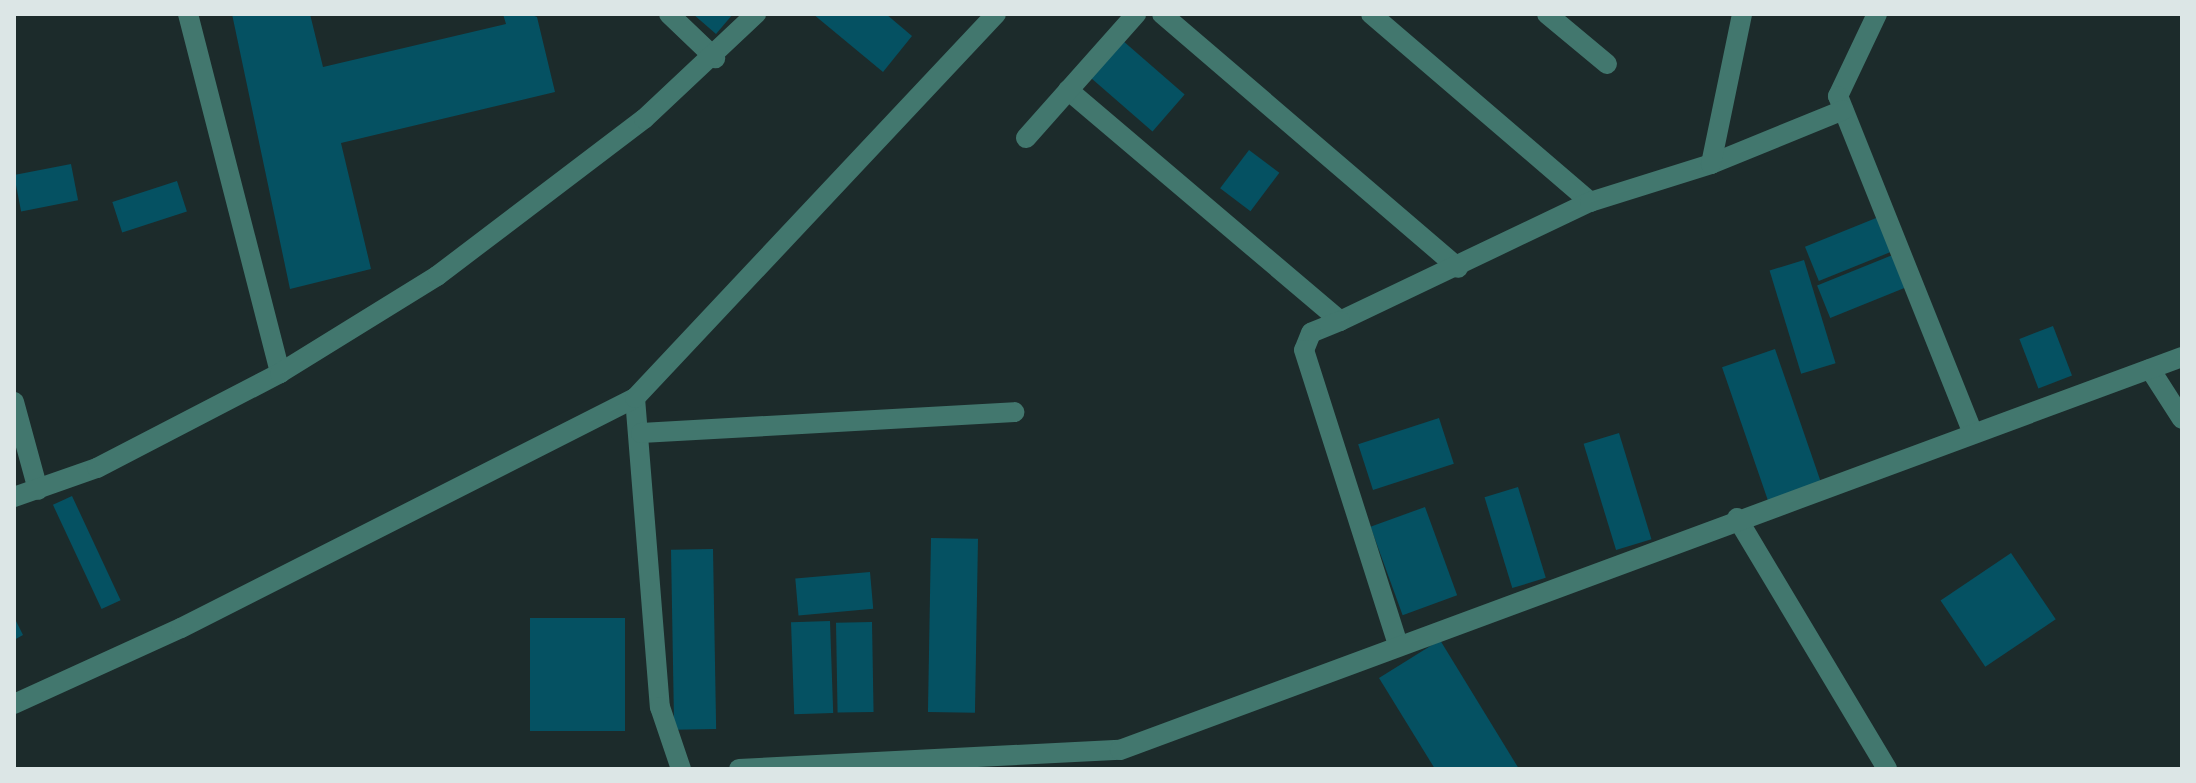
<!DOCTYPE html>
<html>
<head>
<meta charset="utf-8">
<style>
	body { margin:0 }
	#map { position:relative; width:2196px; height:783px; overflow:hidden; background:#1c2b2b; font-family:"PT Sans",sans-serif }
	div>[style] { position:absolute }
	.building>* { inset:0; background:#055162; transform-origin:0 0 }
	.minor>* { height:20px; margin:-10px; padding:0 10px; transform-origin:10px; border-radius:10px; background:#42776e }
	span { translate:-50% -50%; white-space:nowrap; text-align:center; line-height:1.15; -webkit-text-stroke:6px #122122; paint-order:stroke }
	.frame { position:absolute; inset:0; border:16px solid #dce6e6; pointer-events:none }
</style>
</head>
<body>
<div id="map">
	<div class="building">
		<div style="clip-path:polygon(232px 14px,310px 14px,323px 67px,506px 24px,503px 14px,529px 14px,537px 17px,555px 92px,341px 143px,371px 269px,290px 289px)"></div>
		<div style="clip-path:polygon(693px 14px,733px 14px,716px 34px)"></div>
		<div style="clip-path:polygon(813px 14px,886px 14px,912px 36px,883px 72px)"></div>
		<div style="left:1122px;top:40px;width:83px;height:49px;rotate:41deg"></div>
		<div style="left:1249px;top:150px;width:38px;height:48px;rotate:37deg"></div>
		<div style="left:71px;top:164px;width:37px;height:58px;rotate:79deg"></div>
		<div style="left:177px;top:181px;width:32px;height:68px;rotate:72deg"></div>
		<div style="left:1881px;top:216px;width:37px;height:82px;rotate:68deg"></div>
		<div style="left:1895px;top:254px;width:35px;height:84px;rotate:68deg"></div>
		<div style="left:1804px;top:260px;width:108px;height:36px;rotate:73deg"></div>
		<div style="left:2053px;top:326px;width:53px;height:36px;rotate:69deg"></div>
		<div style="left:1775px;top:349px;width:141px;height:56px;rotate:71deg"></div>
		<div style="left:1439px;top:418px;width:48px;height:85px;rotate:72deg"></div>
		<div style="left:1619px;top:433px;width:111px;height:37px;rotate:73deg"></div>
		<div style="left:1518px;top:487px;width:95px;height:35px;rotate:73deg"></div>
		<div style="left:72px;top:496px;width:115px;height:21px;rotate:65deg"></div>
		<div style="left:1425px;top:507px;width:94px;height:58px;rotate:70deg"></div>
		<div style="left:931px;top:538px;width:47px;height:174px;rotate:1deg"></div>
		<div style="left:713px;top:549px;width:180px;height:42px;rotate:89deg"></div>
		<div style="left:2011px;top:553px;width:80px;height:85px;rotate:56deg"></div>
		<div style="left:870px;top:572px;width:37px;height:75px;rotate:85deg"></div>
		<div style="clip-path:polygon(14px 617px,23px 635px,14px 640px)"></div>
		<div style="left:530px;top:618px;width:95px;height:113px"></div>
		<div style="left:830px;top:621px;width:92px;height:39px;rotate:88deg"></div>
		<div style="left:872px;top:622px;width:90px;height:36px;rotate:89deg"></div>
		<div style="clip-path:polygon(1440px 640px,1519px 769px,1435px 769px,1379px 678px)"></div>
	</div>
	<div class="minor">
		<div style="left:188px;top:14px;width:371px;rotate:75.6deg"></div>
		<div style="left:669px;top:14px;width:64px;rotate:43.7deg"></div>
		<div style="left:1162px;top:14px;width:390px;rotate:40.6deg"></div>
		<div style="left:1371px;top:14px;width:289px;rotate:40.6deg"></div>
		<div style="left:1547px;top:14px;width:78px;rotate:39.8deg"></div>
		<div style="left:1877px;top:14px;width:91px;rotate:115.4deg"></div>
		<div style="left:1838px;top:96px;width:359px;rotate:68.2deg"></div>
		<div style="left:1068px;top:90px;width:357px;rotate:40.3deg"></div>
		<div style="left:1340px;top:321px;width:277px;rotate:-25.5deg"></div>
		<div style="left:1590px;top:202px;width:127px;rotate:-17.4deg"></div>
		<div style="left:1711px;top:164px;width:143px;rotate:-22.2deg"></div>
		<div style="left:1026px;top:138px;width:166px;rotate:-48.4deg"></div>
		<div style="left:1711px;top:164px;width:153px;rotate:-78.3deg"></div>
		<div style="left:1340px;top:321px;width:31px;rotate:158deg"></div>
		<div style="left:1311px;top:333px;width:18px;rotate:112deg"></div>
		<div style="left:1304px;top:350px;width:309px;rotate:72.3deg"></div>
		<div style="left:2150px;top:369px;width:59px;rotate:57.4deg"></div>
		<div style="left:635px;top:398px;width:310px;rotate:85.4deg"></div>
		<div style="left:660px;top:707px;width:65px;rotate:71.3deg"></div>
		<div style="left:14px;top:402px;width:91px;rotate:74.7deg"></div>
		<div style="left:641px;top:433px;width:374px;rotate:-3.2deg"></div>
		<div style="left:14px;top:497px;width:88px;rotate:-19.3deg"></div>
		<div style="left:97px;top:468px;width:206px;rotate:-27.4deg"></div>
		<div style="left:280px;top:373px;width:185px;rotate:-31.7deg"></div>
		<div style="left:437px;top:276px;width:260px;rotate:-37.2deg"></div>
		<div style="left:644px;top:119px;width:154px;rotate:-43.2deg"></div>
		<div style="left:1737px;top:518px;width:292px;rotate:59.1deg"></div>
		<div style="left:14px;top:704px;width:183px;rotate:-24.5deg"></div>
		<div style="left:181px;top:628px;width:509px;rotate:-26.87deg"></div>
		<div style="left:635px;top:398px;width:527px;rotate:-46.77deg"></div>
		<div style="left:739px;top:769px;width:381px;rotate:-2.9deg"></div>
		<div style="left:1120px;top:750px;width:1132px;rotate:-20.31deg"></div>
	</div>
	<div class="frame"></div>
</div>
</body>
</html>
